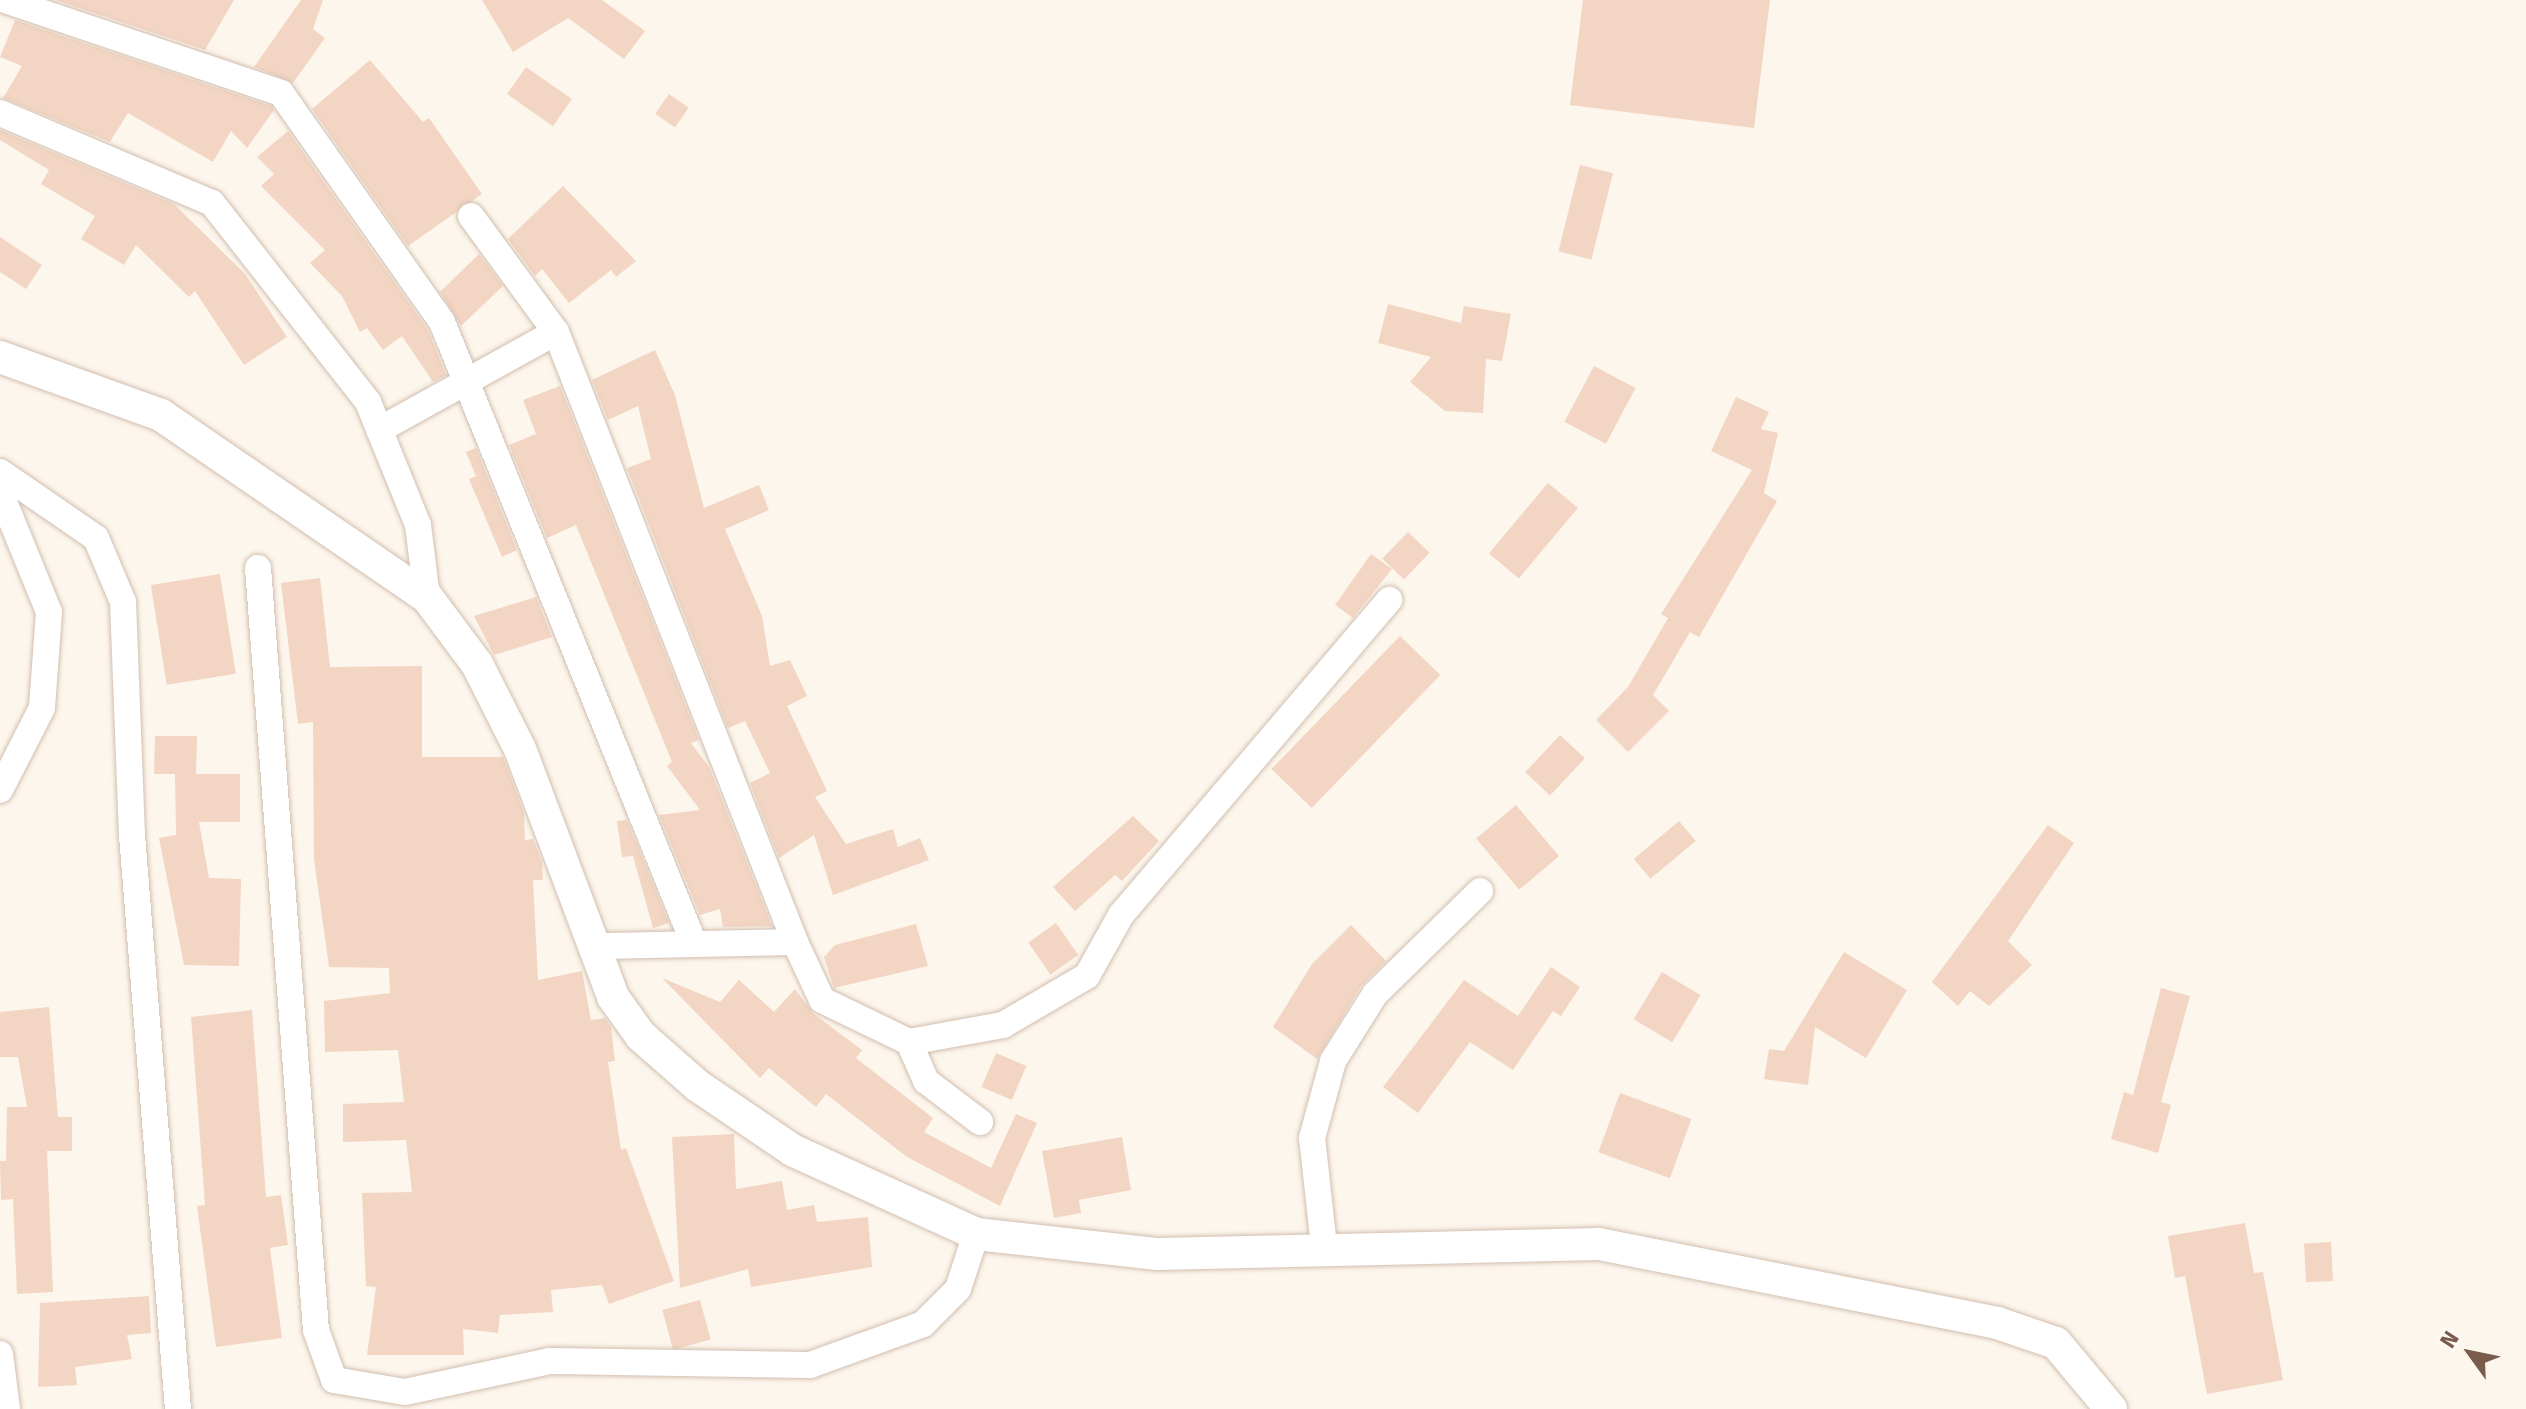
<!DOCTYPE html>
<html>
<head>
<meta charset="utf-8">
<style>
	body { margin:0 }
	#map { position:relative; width:2526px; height:1409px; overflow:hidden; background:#fdf6ec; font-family:"Fira Sans",sans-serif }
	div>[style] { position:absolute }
	.building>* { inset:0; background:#f3d5c3; transform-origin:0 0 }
	.roads { filter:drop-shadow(0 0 2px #d1beb0) drop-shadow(0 0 2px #d1beb0) }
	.minor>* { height:26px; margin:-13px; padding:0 13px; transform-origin:13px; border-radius:13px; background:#fff }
	.tertiary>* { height:32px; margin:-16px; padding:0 16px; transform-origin:16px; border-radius:16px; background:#fff }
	span { translate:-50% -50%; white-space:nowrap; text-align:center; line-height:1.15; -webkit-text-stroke:6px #fffaf3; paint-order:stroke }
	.north { position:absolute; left:2430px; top:1313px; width:80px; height:80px; -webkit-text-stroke:6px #fffaf3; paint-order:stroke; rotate:303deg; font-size:22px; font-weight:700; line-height:32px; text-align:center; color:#7a5c4d }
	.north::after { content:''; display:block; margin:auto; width:28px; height:36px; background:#7a5c4d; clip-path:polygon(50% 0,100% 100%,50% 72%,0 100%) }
</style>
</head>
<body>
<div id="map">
	<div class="building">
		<div style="clip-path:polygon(55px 0,234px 0,205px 50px)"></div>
		<div style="clip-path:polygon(301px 0,323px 0,313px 29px,325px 38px,293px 83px,254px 67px)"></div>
		<div style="clip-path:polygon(482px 0,602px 0,645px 31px,624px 59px,568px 18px,513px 52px)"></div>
		<div style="clip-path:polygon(1583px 0,1770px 0,1754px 128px,1570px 105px)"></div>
		<div style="clip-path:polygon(15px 20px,271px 106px,274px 110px,247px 148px,231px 131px,213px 162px,128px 113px,110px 142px,3px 98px,22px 66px,0 57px)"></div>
		<div style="clip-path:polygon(370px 60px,423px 122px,429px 118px,482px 194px,408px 246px,312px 109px)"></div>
		<div style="left:526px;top:67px;width:56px;height:33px;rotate:35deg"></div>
		<div style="left:669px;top:94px;width:24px;height:24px;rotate:35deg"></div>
		<div style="clip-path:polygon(0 130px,174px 204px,245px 274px,287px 337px,244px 365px,195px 291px,189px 297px,136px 245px,124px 265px,81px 239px,95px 216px,41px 184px,49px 170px,0 140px)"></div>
		<div style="clip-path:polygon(288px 131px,428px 330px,446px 375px,433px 382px,402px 336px,383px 350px,367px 328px,360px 332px,342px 296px,310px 263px,325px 250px,261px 186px,274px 174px,257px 157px)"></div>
		<div style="left:1580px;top:165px;width:34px;height:89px;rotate:14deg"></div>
		<div style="clip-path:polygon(563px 186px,636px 261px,616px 277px,611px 270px,569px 303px,542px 269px,535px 276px,508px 239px)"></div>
		<div style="clip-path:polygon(0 237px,42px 265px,26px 289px,0 272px)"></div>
		<div style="clip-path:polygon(479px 254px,503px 286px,461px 326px,440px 292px)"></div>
		<div style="clip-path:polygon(1388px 304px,1461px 323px,1464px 306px,1511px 314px,1502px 361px,1486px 359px,1483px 413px,1445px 411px,1410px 382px,1431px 357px,1378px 343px)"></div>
		<div style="clip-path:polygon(655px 350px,675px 395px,704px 508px,759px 485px,769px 510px,725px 529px,762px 616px,770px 666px,790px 660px,807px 696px,787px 706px,827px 791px,815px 797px,846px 844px,893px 829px,898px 847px,920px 838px,929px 860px,833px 895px,814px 835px,779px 858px,750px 783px,770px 773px,745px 721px,728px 728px,627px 468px,651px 459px,638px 406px,608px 420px,592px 380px)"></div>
		<div style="left:1594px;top:366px;width:47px;height:63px;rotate:28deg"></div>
		<div style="clip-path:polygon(560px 386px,699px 740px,691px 743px,709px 767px,772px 926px,723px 927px,720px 909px,700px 915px,659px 815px,700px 810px,667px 766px,672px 762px,576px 525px,547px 538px,509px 445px,536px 434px,523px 400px)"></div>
		<div style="clip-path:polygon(1736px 397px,1769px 412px,1761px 429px,1778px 433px,1764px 493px,1777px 501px,1699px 637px,1690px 632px,1653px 695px,1669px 711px,1628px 752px,1596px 720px,1628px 687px,1668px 618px,1661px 614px,1752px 470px,1711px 451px)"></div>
		<div style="clip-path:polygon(476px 448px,517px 550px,502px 557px,469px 479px,476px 476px,466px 452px)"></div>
		<div style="left:1548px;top:483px;width:39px;height:92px;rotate:40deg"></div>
		<div style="left:1408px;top:532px;width:30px;height:37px;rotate:44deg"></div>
		<div style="clip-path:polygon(1371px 554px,1392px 569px,1353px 618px,1335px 605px)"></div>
		<div style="left:220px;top:574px;width:101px;height:70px;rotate:81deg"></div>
		<div style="clip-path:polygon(320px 578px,330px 667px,422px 666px,422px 757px,503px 757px,524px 813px,525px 840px,533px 839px,542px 862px,543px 880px,533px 880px,538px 980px,582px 971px,591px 1020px,605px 1018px,611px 1027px,615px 1061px,608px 1062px,621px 1150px,626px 1148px,674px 1281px,609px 1304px,602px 1285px,551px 1290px,553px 1312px,500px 1315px,498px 1333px,463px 1329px,464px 1355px,367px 1355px,376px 1287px,366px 1286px,362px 1193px,412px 1192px,406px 1140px,343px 1142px,343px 1104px,404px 1102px,398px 1050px,325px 1052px,324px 1001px,390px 993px,389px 968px,329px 967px,314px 859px,313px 722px,298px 724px,281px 583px)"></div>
		<div style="clip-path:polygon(536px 597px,552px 637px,494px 655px,474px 616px)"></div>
		<div style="left:1400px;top:636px;width:56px;height:185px;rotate:44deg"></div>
		<div style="left:1560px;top:735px;width:34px;height:51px;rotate:43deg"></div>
		<div style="clip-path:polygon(155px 736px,197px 736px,196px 774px,240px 774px,240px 822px,199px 822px,209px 878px,241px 879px,239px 966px,184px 965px,159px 838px,176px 835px,175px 774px,154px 774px)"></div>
		<div style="left:1516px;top:805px;width:67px;height:52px;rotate:50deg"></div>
		<div style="clip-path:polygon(1133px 816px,1159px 841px,1122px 881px,1115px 875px,1075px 911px,1053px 887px)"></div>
		<div style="clip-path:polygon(627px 820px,669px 923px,653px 928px,633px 856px,622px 857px,617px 821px)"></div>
		<div style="left:1679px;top:821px;width:26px;height:59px;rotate:50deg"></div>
		<div style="clip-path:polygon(2048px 825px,2074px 843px,2008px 941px,2032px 965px,1989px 1006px,1970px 991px,1958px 1006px,1932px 982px)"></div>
		<div style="left:1056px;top:923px;width:39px;height:34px;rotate:55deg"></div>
		<div style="clip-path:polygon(916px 924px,928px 966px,834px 988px,824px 957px,835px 945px)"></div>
		<div style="clip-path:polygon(1351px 925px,1386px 961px,1361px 986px,1317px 1059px,1273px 1027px,1312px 964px)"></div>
		<div style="clip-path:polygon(1844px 952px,1907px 990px,1866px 1058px,1815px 1027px,1808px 1085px,1764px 1079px,1769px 1049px,1784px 1051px)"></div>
		<div style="clip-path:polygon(1551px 967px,1580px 987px,1561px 1016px,1553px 1011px,1513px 1070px,1470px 1042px,1418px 1113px,1383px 1087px,1464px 980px,1518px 1016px)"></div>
		<div style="left:1662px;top:972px;width:45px;height:55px;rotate:31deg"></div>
		<div style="clip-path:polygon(662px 978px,720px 1002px,739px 980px,774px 1012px,795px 989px,814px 1014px,862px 1050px,856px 1058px,933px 1118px,924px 1132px,991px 1168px,1016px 1114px,1037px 1123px,1000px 1206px,907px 1157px,826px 1094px,816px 1107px,769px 1068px,760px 1078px)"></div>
		<div style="clip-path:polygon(2161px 988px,2190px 996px,2161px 1102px,2171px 1105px,2158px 1153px,2111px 1139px,2124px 1092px,2133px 1095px)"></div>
		<div style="clip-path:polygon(49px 1007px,58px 1117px,72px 1117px,72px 1151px,47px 1151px,53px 1292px,17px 1294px,13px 1199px,1px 1200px,0 1161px,6px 1161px,7px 1107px,27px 1107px,18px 1057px,0 1057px,0 1012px)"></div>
		<div style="clip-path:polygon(252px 1010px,266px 1197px,281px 1195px,288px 1245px,270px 1248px,282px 1338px,216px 1347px,197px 1206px,205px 1205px,191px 1017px)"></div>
		<div style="left:996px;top:1053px;width:33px;height:37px;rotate:23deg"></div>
		<div style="left:1620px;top:1093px;width:76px;height:63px;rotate:20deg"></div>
		<div style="clip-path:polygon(734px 1134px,736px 1189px,782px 1181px,787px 1210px,814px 1205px,817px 1222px,868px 1217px,872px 1267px,751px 1287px,748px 1269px,680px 1288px,672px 1137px)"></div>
		<div style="clip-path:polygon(1122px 1137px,1131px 1190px,1079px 1200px,1081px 1213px,1054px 1218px,1042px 1151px)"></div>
		<div style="clip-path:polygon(2245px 1223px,2254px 1273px,2263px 1272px,2283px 1380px,2207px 1394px,2185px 1276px,2175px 1278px,2168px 1236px)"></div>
		<div style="left:2331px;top:1242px;width:39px;height:27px;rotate:87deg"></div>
		<div style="clip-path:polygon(149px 1296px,151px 1333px,127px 1335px,132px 1359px,75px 1367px,77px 1385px,38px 1387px,40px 1303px)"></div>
		<div style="left:700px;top:1300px;width:41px;height:39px;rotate:75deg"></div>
	</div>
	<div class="roads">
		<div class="minor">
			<div style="left:5px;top:0;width:291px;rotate:18.6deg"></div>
			<div style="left:281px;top:93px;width:280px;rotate:54.9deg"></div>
			<div style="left:442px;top:322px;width:668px;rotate:67.93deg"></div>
			<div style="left:0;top:113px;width:230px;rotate:23deg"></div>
			<div style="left:212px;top:203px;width:253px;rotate:51.9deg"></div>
			<div style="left:368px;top:402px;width:133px;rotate:67.9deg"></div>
			<div style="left:418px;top:525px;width:73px;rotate:82.9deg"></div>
			<div style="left:471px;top:216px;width:144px;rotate:53.8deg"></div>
			<div style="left:379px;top:430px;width:202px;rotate:-29deg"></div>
			<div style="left:556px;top:332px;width:655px;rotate:68.6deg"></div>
			<div style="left:795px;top:942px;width:197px;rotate:178.8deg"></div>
			<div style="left:0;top:472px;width:116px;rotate:34.5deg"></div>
			<div style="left:96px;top:538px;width:69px;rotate:67.1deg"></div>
			<div style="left:123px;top:602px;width:233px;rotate:87.8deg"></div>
			<div style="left:132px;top:835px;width:576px;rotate:85.42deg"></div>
			<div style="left:0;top:492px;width:130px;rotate:67.8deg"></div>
			<div style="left:49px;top:612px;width:96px;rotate:94.2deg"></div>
			<div style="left:42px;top:708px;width:92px;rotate:117.1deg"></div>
			<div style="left:258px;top:568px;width:764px;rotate:85.65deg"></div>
			<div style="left:316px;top:1330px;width:53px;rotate:70.2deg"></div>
			<div style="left:334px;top:1380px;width:72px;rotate:9.6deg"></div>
			<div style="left:405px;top:1392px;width:147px;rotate:-12.1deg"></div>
			<div style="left:549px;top:1361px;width:261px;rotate:0.9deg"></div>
			<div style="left:810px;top:1365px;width:120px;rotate:-19.9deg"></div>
			<div style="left:923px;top:1324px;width:49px;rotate:-45deg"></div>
			<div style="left:958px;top:1289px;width:58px;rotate:-71.9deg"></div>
			<div style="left:795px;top:942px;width:64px;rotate:65deg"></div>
			<div style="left:822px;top:1000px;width:97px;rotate:25.8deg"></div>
			<div style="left:909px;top:1042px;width:96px;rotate:-10.3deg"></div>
			<div style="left:1003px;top:1025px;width:97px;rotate:-30.3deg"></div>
			<div style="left:1087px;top:976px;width:70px;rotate:-60.9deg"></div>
			<div style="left:1121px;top:915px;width:414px;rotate:-49.6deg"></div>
			<div style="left:909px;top:1042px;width:43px;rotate:66.4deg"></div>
			<div style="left:926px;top:1081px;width:68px;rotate:37.2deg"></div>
			<div style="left:1324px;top:1246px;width:109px;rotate:-96.3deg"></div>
			<div style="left:1312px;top:1138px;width:80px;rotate:-74.7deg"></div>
			<div style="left:1333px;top:1061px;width:79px;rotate:-57.9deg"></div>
			<div style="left:1375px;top:994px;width:147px;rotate:-44.4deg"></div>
			<div style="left:0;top:1354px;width:55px;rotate:82.7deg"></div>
		</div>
		<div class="tertiary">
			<div style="left:0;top:357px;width:171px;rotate:19.8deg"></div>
			<div style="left:161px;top:415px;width:322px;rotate:34.4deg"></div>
			<div style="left:427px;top:597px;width:84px;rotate:53.3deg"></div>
			<div style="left:477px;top:664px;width:95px;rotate:63.2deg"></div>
			<div style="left:520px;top:749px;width:265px;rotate:69.4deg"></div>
			<div style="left:613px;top:997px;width:48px;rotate:54.3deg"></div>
			<div style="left:641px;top:1036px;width:76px;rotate:41.3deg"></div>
			<div style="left:698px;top:1086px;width:114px;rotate:34.2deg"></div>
			<div style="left:792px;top:1150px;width:202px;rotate:24.5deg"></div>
			<div style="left:976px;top:1234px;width:183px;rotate:6.3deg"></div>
			<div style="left:1158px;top:1254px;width:441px;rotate:-1.3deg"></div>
			<div style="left:1599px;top:1244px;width:406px;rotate:11.2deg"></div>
			<div style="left:1997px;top:1323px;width:62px;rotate:18.7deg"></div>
			<div style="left:2056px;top:1343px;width:86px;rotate:50.2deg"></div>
		</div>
	</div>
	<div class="north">N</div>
</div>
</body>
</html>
